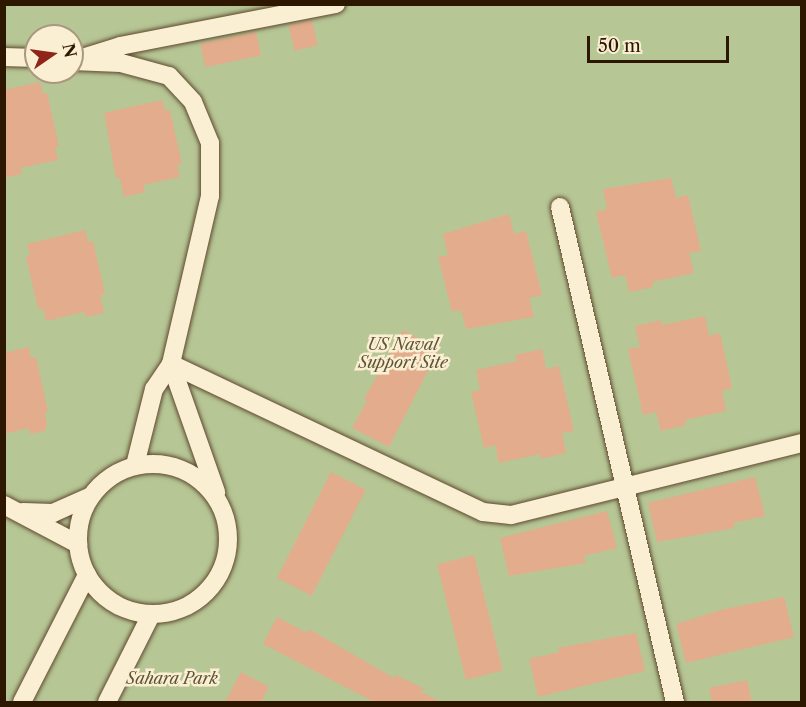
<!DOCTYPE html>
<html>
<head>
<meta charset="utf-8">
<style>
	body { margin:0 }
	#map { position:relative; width:806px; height:707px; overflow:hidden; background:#f7e5bb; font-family:"Libre Caslon Text",serif }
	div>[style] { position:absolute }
	.green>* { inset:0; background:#b6c695 }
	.building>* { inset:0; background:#e3ad8d; transform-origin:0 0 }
	.roads { filter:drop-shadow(0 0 2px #604a30) drop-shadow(0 0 2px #604a30) }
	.minor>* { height:18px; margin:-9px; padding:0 9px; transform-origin:9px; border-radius:9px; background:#faeed3 }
	.minor>.ring { margin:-9px; padding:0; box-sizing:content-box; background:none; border:18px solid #faeed3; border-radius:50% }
	span { translate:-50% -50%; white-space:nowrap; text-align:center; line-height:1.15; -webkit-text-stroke:5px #faeed3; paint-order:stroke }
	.park-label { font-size:16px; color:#5d5435; font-style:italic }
	.frame { position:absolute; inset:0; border:6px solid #2d1701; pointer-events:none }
	.north { position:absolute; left:24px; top:24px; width:60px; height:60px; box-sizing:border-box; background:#faeed3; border:2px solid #a8987f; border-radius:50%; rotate:77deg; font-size:16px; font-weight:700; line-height:24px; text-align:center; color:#2d1701 }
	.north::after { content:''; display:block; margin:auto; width:21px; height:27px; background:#8f2418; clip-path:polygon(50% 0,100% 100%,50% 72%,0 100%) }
	.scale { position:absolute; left:587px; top:36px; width:142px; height:27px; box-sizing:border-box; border:3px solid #2d1701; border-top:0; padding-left:8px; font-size:18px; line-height:21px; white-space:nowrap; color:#2d1701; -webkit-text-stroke:4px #faeed3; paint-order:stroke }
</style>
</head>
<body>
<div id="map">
	<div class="green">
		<div style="clip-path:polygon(evenodd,4px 5px,801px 5px,801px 702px,5px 702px,4px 5px,36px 36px,72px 36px,72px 72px,36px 72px,36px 36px)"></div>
	</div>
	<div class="building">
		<div style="left:312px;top:20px;width:26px;height:24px;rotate:77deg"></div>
		<div style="left:256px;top:32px;width:24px;height:57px;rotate:78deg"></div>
		<div style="clip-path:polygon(40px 82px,43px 94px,47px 93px,59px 146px,55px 147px,58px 160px,20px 168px,22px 174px,4px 178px,4px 90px)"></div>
		<div style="clip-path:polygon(162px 100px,165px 111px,170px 110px,182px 164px,177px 165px,180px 177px,143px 185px,145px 192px,124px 197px,120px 178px,116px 178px,104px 113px)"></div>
		<div style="clip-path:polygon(671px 178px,676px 198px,688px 195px,701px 251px,689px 253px,694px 273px,652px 282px,653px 287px,629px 292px,625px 275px,612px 278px,596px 212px,607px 209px,603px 189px)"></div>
		<div style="clip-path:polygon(509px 214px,514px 234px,526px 231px,542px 295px,529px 298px,534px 317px,466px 329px,461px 310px,452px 312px,438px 257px,448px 255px,443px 234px)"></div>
		<div style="clip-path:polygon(85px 230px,88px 242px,93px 241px,105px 294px,100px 295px,104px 313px,86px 317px,84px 312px,46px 321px,43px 308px,38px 309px,26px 256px,30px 256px,27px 244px)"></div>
		<div style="clip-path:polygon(705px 316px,709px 336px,720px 333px,732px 388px,722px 391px,726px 411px,685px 420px,686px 425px,661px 431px,656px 412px,643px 415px,628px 349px,640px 347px,635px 326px,661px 320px,662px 325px)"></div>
		<div style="clip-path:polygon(403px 330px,439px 349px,389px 447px,352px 428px,367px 401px,364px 399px)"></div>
		<div style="clip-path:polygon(29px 347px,31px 358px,36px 357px,48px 412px,45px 413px,47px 425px,45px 431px,30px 434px,29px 428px,4px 434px,4px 353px)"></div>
		<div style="clip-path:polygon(542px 349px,546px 369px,559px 366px,574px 431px,562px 433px,566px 453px,541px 459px,540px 454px,499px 463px,495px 445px,484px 448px,471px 392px,480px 390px,476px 370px,517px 361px,515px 355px)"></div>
		<div style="left:331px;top:472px;width:39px;height:119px;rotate:27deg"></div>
		<div style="clip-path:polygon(755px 477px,765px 516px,733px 523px,735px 528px,657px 542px,648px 503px)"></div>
		<div style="clip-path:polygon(607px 511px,617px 548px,584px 556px,586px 563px,509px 576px,500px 538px)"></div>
		<div style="left:474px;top:555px;width:119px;height:38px;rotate:76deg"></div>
		<div style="clip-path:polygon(784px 597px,794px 637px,686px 663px,676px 624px,724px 609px)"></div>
		<div style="clip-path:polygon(277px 617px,307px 633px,309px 629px,394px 678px,396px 675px,425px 689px,419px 691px,441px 702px,374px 702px,263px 644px)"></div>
		<div style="clip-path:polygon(636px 633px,645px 671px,538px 697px,529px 659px,559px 652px,558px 648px)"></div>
		<div style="clip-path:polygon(241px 672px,269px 687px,261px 702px,225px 702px)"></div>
		<div style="clip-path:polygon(747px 680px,752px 702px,712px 702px,709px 688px)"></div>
	</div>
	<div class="roads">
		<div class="minor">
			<div style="left:4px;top:57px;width:32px;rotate:2deg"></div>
			<div style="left:85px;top:57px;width:37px;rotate:-17deg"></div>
			<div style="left:120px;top:46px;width:220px;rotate:-11deg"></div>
			<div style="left:72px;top:61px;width:49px;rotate:2.3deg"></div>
			<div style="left:121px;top:63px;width:50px;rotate:15.2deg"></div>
			<div style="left:169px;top:76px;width:35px;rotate:47deg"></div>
			<div style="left:193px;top:102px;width:44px;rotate:67.5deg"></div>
			<div style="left:210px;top:143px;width:53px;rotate:90deg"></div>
			<div style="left:210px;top:196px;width:172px;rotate:103.1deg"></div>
			<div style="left:171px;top:364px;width:30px;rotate:124deg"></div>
			<div style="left:154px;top:389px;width:78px;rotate:104deg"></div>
			<div style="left:560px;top:207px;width:508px;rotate:76.92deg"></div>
			<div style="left:171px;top:364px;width:345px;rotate:25.4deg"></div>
			<div style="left:483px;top:512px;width:28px;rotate:6deg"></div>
			<div style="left:511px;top:515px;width:300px;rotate:-13.9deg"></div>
			<div style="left:171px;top:364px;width:136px;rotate:70.6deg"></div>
			<div class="ring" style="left:78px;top:464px;width:132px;height:132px"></div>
			<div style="left:4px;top:505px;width:84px;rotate:27.8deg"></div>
			<div style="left:23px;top:512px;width:30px;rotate:2deg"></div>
			<div style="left:53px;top:513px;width:42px;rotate:-24.1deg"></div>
			<div style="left:22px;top:702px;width:143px;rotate:-62.9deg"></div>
			<div style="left:107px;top:702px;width:97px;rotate:-63.2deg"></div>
		</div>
	</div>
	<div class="park-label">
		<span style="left:403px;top:353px">US Naval<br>Support Site</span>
		<span style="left:172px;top:678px">Sahara Park</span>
	</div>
	<div class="frame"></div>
	<div class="north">N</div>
	<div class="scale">50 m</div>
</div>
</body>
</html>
